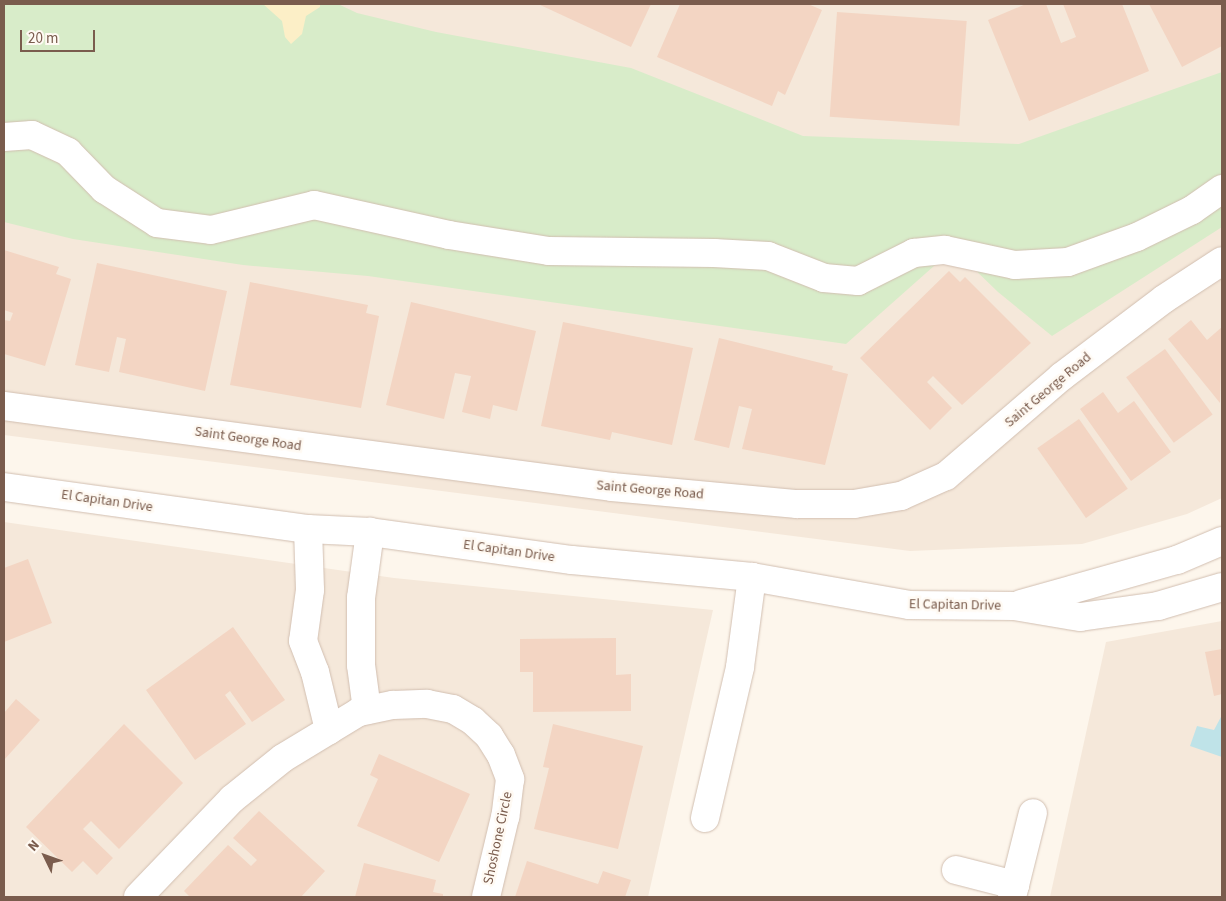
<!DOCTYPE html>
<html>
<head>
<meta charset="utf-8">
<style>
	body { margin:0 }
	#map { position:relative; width:1226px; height:901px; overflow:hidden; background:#fdf6ec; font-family:"Source Sans 3",sans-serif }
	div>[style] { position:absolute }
	.residential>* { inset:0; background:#f5e8da }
	.green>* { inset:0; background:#d8ecc9 }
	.sand>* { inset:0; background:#fcefc7 }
	.water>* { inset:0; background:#bfe3e8 }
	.building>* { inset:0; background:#f3d5c3; transform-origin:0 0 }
	.roads { filter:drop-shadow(0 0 1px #d1beb0) drop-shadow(0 0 1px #d1beb0) }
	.minor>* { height:28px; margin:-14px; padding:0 14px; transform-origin:14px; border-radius:14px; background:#fff }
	span { translate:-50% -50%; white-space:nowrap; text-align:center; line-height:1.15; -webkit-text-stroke:5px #fffaf3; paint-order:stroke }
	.street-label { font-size:14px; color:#7a5c4d }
	.frame { position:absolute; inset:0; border:5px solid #7a5c4d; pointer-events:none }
	.north { position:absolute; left:20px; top:831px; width:50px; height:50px; -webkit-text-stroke:4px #fffaf3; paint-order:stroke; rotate:312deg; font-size:14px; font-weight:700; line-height:20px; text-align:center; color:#7a5c4d }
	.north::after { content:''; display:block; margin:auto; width:18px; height:22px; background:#7a5c4d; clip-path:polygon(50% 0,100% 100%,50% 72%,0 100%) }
	.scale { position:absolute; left:20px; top:30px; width:75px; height:22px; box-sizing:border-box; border:2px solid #7a5c4d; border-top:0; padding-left:6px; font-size:15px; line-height:18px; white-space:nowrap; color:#7a5c4d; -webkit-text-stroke:4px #fffaf3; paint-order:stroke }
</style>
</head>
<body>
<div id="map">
	<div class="residential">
		<div style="clip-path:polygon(4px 4px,1222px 4px,1222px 498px,1187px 514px,1082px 544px,910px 551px,4px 435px)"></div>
		<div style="clip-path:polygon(4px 522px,394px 578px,713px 610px,648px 897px,4px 897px)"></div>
		<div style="clip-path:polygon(1222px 621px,1222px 897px,1050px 897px,1106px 642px)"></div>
	</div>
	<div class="green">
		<div style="clip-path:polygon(4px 4px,338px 4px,357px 13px,436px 32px,631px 68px,803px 136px,1019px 144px,1222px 72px,1222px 227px,1052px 336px,998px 292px,967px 262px,943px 258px,846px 344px,368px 276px,243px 265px,73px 239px,4px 222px)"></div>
	</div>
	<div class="sand">
		<div style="clip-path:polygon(263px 4px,320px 4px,320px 7px,306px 16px,302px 34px,291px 44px,285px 37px,282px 21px)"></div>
	</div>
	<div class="water">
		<div style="clip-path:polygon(1222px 715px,1222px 757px,1190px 746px,1197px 726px,1214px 730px)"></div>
	</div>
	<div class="building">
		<div style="clip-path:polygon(538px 4px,651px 4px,631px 47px)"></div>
		<div style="clip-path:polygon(680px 4px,808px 4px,822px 10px,785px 95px,778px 91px,772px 106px,657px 57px)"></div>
		<div style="clip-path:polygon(1026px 4px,1046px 4px,1061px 43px,1076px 37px,1063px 4px,1122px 4px,1149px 71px,1029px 121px,988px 20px)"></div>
		<div style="clip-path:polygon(1149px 4px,1222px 4px,1222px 46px,1182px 67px)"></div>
		<div style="left:837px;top:12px;width:130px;height:105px;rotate:4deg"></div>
		<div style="clip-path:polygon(4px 250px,59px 267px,56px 274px,71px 279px,45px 366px,4px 354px,4px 320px,10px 321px,13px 313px,4px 310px)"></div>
		<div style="clip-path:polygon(97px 263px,227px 291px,205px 391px,119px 372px,126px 339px,117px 337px,109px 372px,75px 365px)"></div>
		<div style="clip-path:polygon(949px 271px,960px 282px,965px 277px,1031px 343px,962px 405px,933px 376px,927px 382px,952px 408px,930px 430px,860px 358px)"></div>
		<div style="clip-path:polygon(250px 282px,368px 305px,366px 313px,379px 316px,361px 408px,230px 385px)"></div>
		<div style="clip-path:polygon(411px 302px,536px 331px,517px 411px,493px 405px,490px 419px,462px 412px,471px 376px,455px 373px,444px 419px,386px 405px)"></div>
		<div style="clip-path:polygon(1191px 320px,1207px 340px,1222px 327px,1220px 403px,1168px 339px)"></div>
		<div style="clip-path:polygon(563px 322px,693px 348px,672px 445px,612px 432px,610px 440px,541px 426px)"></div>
		<div style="clip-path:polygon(719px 338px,833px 366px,832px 370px,848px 374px,825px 465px,742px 449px,752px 409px,739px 406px,729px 448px,694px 440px)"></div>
		<div style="left:1165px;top:349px;width:81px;height:48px;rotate:54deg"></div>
		<div style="clip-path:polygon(1103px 392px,1118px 413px,1134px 401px,1171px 452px,1131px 481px,1080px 409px)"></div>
		<div style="left:1079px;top:419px;width:85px;height:51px;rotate:55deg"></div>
		<div style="clip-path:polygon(28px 559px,52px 623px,4px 642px,4px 568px)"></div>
		<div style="clip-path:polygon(233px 627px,285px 700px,252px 722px,230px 691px,225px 695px,246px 724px,195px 760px,146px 690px)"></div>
		<div style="clip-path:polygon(616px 638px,616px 675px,631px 674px,631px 711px,533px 712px,533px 672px,520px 672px,520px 639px)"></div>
		<div style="clip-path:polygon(1222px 649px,1222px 694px,1214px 696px,1205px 652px)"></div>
		<div style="clip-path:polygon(16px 699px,40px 720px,4px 760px,4px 713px)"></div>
		<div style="clip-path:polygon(124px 724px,183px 783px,119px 849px,91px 821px,83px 829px,113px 858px,97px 875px,83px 861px,72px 872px,26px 827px)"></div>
		<div style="clip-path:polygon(553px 724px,643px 746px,618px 849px,534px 829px,549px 768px,543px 767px)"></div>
		<div style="clip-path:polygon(379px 754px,470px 794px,439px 862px,357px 826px,378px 779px,370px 775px)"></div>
		<div style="clip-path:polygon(259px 811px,325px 871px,301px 897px,190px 897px,184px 891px,228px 845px,251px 866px,257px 860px,233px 838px)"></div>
		<div style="clip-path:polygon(527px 861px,598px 884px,603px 871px,631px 880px,625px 897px,515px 897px)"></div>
		<div style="clip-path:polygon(364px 863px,436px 880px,433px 892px,443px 894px,443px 897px,355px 897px)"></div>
	</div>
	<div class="roads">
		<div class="minor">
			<div style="left:4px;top:137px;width:28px;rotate:-4deg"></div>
			<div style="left:32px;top:135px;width:40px;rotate:25deg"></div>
			<div style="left:68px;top:152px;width:52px;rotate:45.8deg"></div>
			<div style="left:104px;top:189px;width:63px;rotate:32.7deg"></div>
			<div style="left:157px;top:223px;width:54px;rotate:7.4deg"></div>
			<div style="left:211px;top:230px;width:106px;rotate:-13.6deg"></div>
			<div style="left:314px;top:205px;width:138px;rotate:12.5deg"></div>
			<div style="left:449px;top:235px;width:101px;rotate:9.1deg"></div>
			<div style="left:549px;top:251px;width:165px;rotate:0.7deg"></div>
			<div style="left:714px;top:253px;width:54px;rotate:3.2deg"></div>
			<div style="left:768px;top:256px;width:60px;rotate:21.4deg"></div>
			<div style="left:824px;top:278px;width:34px;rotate:5deg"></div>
			<div style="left:858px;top:281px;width:63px;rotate:-26.6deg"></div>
			<div style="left:914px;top:253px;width:31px;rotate:-6deg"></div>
			<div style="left:945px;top:250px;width:72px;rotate:12.1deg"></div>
			<div style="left:1015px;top:265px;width:53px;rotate:-3.2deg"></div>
			<div style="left:1068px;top:262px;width:73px;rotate:-19.9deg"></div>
			<div style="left:1137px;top:237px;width:61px;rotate:-26.1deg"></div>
			<div style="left:1192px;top:210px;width:37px;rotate:-35deg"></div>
			<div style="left:4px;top:406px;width:613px;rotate:7.59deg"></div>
			<div style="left:612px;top:487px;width:186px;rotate:5.3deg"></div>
			<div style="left:797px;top:504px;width:57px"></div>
			<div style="left:854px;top:504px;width:48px;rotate:-9.7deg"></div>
			<div style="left:901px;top:496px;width:49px;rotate:-24deg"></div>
			<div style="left:946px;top:476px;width:152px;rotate:-40.7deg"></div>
			<div style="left:1061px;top:377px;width:129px;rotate:-37.1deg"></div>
			<div style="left:1164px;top:299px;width:69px;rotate:-33.2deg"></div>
			<div style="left:4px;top:487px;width:307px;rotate:7.9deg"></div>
			<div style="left:308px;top:529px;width:62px;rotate:2.8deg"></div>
			<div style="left:370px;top:532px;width:204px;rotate:7.9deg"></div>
			<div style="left:572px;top:560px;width:181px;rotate:5.4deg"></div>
			<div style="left:752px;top:577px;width:159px;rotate:10.1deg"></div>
			<div style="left:909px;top:605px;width:105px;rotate:0.5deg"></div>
			<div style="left:1014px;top:606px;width:67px;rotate:9.5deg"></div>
			<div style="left:1080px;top:617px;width:79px;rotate:-8deg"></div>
			<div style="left:1158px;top:606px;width:67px;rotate:-16.5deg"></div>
			<div style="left:308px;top:529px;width:61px;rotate:88.1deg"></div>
			<div style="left:310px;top:590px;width:51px;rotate:97.8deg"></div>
			<div style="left:303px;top:641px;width:33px;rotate:69deg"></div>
			<div style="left:315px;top:672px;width:60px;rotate:76.4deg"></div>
			<div style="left:1021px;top:604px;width:162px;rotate:-15.8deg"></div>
			<div style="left:1177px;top:560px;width:49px;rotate:-22.9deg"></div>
			<div style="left:367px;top:710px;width:45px;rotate:-97.6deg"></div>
			<div style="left:361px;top:665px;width:67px;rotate:-90deg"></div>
			<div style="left:361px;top:598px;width:67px;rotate:-82.2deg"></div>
			<div style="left:705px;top:818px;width:155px;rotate:-76.9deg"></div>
			<div style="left:740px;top:667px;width:91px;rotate:-82.4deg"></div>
			<div style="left:956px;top:870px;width:61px;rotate:14.3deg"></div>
			<div style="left:1015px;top:885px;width:12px;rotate:104deg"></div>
			<div style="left:1015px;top:885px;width:74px;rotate:-76deg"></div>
			<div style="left:138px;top:897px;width:136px;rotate:-46.2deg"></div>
			<div style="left:232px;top:799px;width:65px;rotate:-38.8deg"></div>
			<div style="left:283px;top:758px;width:89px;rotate:-31.2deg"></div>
			<div style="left:359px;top:712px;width:35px;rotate:-12deg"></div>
			<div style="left:393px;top:705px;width:34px;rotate:-2deg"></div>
			<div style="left:427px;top:704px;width:26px;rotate:11deg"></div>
			<div style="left:453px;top:709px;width:23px;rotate:31deg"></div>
			<div style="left:473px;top:721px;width:22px;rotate:43deg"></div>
			<div style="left:489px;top:736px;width:22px;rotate:58deg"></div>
			<div style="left:501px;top:755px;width:26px;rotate:69deg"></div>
			<div style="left:510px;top:779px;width:38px;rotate:97deg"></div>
			<div style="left:505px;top:817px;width:82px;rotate:103.4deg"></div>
		</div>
	</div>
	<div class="street-label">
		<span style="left:1048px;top:390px;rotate:-40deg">Saint George Road</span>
		<span style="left:248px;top:439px;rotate:8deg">Saint George Road</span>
		<span style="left:650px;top:490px;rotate:5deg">Saint George Road</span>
		<span style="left:107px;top:501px;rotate:8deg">El Capitan Drive</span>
		<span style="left:509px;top:551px;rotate:8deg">El Capitan Drive</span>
		<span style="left:955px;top:605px;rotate:1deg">El Capitan Drive</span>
		<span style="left:498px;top:838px;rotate:-78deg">Shoshone Circle</span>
	</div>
	<div class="frame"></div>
	<div class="north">N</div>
	<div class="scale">20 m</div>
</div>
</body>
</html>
